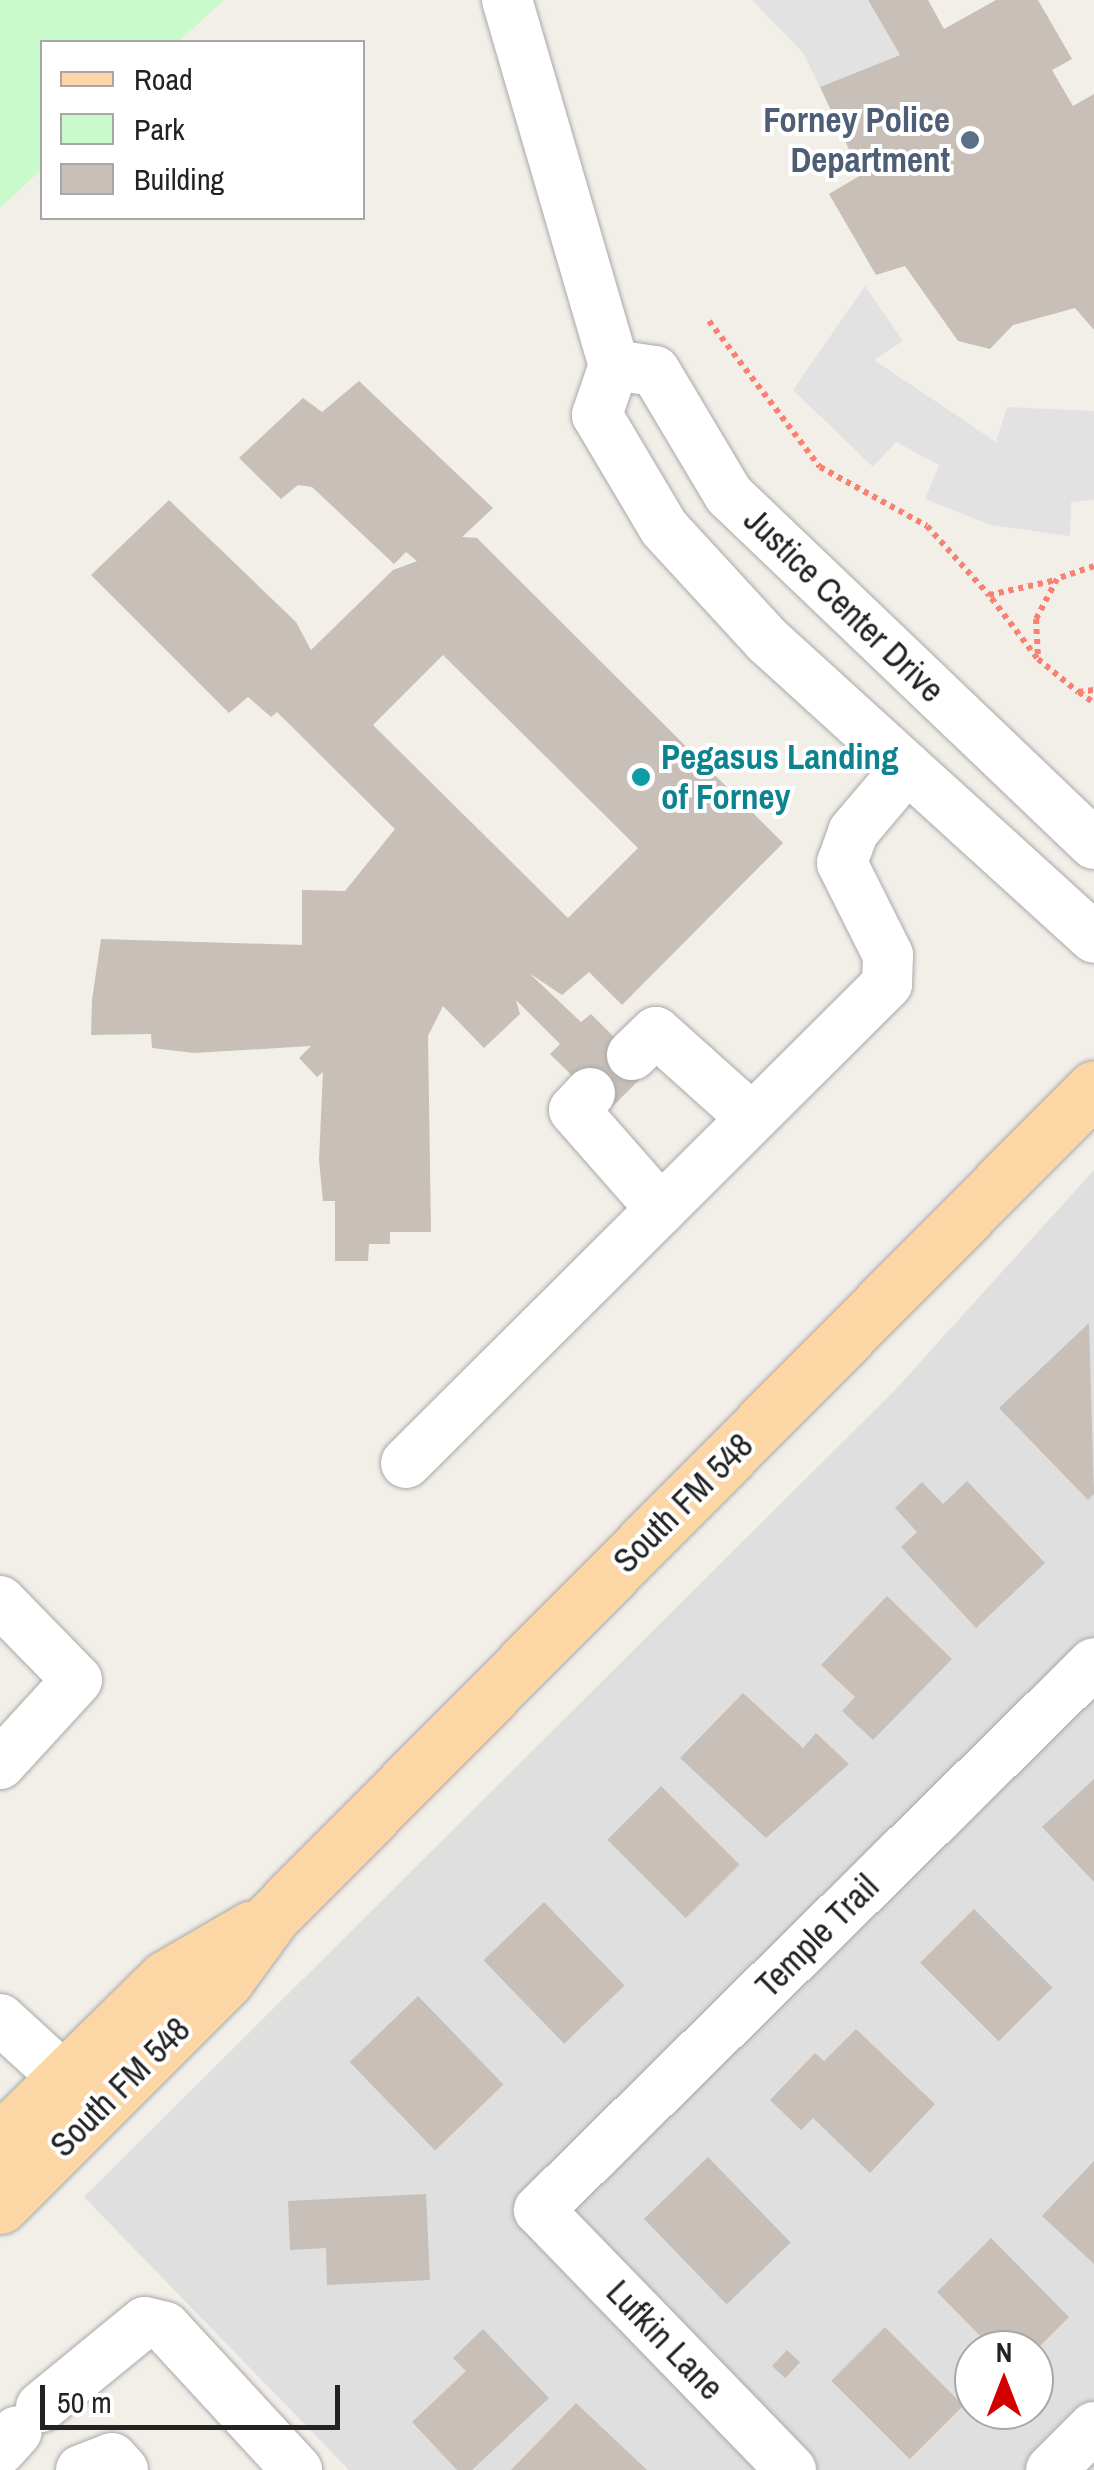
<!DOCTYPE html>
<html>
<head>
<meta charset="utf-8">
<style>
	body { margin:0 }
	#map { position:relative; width:1094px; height:2470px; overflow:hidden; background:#f2efe9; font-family:"Archivo Narrow",sans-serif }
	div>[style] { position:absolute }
	.residential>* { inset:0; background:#e0dfdf }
	.park>* { inset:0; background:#c8facc }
	.parking>* { inset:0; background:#e2e2e2 }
	.building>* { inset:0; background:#c7bfb8; transform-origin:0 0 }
	.path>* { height:6px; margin-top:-3px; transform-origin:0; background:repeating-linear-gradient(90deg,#fa8072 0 5px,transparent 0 10px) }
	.roads { filter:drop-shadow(0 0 2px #a9a9a9) drop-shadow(0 0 2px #a9a9a9) }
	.minor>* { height:50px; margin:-25px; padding:0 25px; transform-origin:25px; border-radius:25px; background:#fff }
	.major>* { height:55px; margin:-27.5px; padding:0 27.5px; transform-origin:27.5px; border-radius:27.5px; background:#fcd6a4 }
	.dots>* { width:28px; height:28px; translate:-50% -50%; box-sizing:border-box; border:5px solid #fff; border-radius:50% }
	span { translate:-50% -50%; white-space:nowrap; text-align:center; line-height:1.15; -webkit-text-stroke:8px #fff; paint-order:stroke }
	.service-label { font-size:35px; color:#4e5e75; font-weight:700 }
	.right { translate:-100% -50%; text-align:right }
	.street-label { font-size:35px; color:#222 }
	.culture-label { font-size:35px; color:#0d838f; font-weight:700 }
	.left { translate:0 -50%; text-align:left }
	.legend { position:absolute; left:40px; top:40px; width:325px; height:180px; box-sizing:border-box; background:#fff; border:2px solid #a7a7a7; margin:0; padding:12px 18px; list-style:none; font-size:30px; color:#222 }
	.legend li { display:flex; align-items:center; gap:20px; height:50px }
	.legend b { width:50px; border:2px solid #a7a7a7 }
	.north { position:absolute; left:954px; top:2330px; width:100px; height:100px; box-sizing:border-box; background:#fff; border:2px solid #a7a7a7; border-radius:50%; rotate:0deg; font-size:28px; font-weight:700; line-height:40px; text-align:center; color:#222 }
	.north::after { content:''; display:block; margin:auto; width:35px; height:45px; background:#d40000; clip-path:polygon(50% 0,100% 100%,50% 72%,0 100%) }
	.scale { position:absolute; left:40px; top:2385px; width:300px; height:45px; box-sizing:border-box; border:5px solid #222; border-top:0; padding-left:12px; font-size:30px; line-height:35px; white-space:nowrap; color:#222; -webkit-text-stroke:8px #fff; paint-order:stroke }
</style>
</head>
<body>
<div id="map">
	<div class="residential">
		<div style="clip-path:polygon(evenodd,1094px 1170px,1094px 2470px,349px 2470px,84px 2197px,896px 1389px,1094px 1170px,974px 2350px,1034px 2350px,1034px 2410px,974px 2410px,974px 2350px)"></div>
	</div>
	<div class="park">
		<div style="clip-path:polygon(0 0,224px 0,178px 42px,42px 42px,42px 169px,0 208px)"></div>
	</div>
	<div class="parking">
		<div style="clip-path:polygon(752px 0,868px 0,900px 55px,820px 87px,803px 53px)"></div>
		<div style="clip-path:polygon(865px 286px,903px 341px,874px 360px,996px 442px,1007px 407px,1094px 411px,1094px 500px,1071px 502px,1070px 536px,991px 525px,925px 499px,939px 465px,896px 442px,873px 467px,793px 390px)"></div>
	</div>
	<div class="building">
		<div style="clip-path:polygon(868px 0,928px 0,944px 29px,996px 0,1038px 0,1072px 59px,1052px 70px,1073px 106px,1094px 94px,1094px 330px,1075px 308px,1013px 325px,990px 349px,958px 341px,905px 266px,876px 275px,829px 194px,861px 175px,820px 87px,900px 55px)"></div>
		<div style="clip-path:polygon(evenodd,359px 381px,493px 508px,462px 537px,477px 538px,783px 843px,622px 1005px,589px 972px,562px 995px,529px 973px,581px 1022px,591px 1014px,648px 1071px,608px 1111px,550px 1054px,560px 1044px,516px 1000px,520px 1014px,484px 1048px,443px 1006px,428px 1036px,431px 1232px,390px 1232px,390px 1244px,369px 1244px,368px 1261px,335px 1261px,335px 1201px,323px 1201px,319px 1160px,323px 1072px,317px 1077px,299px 1058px,311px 1046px,194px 1053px,152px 1048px,151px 1034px,91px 1035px,92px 1000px,101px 939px,302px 945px,302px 890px,345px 891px,395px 829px,277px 712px,271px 717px,248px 697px,229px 713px,91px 575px,169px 500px,296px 622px,311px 650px,393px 570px,417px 561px,406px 552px,394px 564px,312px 487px,298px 485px,281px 499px,239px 458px,303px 398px,322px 412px,359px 381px,443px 655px,638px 848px,568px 918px,373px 725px,443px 655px)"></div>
		<div style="clip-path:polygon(1089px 1323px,1094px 1494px,1088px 1500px,999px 1408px)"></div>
		<div style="clip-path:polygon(967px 1481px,1045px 1563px,976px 1628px,901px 1547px,917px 1532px,895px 1508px,922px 1482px,943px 1504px)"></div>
		<div style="clip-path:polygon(887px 1596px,952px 1659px,873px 1740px,842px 1711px,855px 1697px,821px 1665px)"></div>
		<div style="clip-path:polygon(743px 1693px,803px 1748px,816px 1733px,849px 1764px,766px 1838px,680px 1758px)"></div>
		<div style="clip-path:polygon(1094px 1779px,1094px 1882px,1042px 1827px)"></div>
		<div style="left:661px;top:1786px;width:111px;height:76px;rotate:45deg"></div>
		<div style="left:544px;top:1902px;width:116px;height:84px;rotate:46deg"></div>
		<div style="left:974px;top:1909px;width:111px;height:76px;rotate:45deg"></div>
		<div style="left:418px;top:1996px;width:123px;height:95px;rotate:46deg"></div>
		<div style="clip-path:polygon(856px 2029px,935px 2104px,870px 2173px,813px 2118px,801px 2130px,770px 2100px,815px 2053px,824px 2061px)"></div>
		<div style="left:708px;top:2157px;width:119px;height:89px;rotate:46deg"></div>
		<div style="clip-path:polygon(1094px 2161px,1094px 2264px,1042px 2216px)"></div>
		<div style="clip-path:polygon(426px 2194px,430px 2280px,327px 2285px,326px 2248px,290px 2250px,288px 2201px)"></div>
		<div style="clip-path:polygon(991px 2238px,1069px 2317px,1036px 2350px,994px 2350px,937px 2292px)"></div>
		<div style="left:885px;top:2327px;width:111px;height:76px;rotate:45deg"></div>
		<div style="clip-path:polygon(483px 2329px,549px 2398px,472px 2470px,457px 2470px,412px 2422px,466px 2371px,453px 2358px)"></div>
		<div style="left:787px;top:2350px;width:18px;height:22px;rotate:43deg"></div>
		<div style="clip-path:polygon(576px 2403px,647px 2470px,511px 2470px)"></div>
	</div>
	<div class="path">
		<div style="left:709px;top:321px;width:183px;rotate:52.8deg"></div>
		<div style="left:820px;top:467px;width:122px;rotate:28.9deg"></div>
		<div style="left:927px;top:526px;width:93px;rotate:48.1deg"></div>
		<div style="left:1094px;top:566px;width:39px;rotate:161deg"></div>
		<div style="left:1057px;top:579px;width:45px;rotate:117.7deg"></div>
		<div style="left:1036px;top:619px;width:40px;rotate:87.1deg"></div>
		<div style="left:1038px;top:659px;width:52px;rotate:39.5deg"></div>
		<div style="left:1078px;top:692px;width:16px;rotate:-7deg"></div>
		<div style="left:1037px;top:658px;width:79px;rotate:-127.3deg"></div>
		<div style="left:989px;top:595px;width:69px;rotate:-12.6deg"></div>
		<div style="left:1079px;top:692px;width:19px;rotate:36deg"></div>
	</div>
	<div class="roads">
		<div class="minor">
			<div style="left:507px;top:0;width:380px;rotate:73.7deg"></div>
			<div style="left:614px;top:365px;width:53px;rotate:108.8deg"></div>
			<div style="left:597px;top:415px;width:131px;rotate:59.3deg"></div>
			<div style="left:664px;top:528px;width:154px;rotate:47.4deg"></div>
			<div style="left:768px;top:641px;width:441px;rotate:42.3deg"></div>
			<div style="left:614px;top:365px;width:41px;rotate:8.3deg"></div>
			<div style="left:655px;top:371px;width:144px;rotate:59.2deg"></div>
			<div style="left:729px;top:495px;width:505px;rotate:43.72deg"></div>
			<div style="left:632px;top:1055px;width:33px;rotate:-44deg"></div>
			<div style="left:656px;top:1032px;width:129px;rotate:41.9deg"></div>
			<div style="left:590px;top:1093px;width:23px;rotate:133deg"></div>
			<div style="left:574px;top:1110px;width:132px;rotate:48.7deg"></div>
			<div style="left:406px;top:1463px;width:679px;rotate:-44.88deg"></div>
			<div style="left:887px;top:984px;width:29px;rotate:-88deg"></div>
			<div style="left:888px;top:955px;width:103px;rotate:-116.6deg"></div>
			<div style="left:842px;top:863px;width:33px;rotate:-70deg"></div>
			<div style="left:853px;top:832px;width:84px;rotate:-49.8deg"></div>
			<div style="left:0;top:1601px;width:110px;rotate:45.7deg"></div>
			<div style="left:77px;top:1680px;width:114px;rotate:132.5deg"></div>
			<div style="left:0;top:2019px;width:127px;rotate:42.5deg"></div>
			<div style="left:41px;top:2407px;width:134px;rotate:-39.3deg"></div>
			<div style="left:145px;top:2322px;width:21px;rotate:14deg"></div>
			<div style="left:165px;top:2327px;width:195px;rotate:47.3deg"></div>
			<div style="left:0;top:2450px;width:25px;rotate:-48deg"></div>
			<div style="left:81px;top:2470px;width:33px;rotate:-21deg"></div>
			<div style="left:112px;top:2458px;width:16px;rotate:47deg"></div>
			<div style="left:791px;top:2470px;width:362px;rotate:-134.1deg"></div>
			<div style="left:539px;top:2210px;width:779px;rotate:-44.58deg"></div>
			<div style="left:1051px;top:2470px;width:61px;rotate:-45deg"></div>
		</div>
		<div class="major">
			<div style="left:0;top:2141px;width:233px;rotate:-44.5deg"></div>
			<div style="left:166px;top:1978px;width:99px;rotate:-30.2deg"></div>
			<div style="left:0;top:2206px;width:320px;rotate:-45deg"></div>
			<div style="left:226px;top:1980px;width:78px;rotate:-53.9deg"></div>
			<div style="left:272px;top:1917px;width:1167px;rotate:-45.24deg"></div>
		</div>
	</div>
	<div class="dots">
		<div style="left:970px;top:140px;background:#5c6f8a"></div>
		<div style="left:641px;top:777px;background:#0f9aa8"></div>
	</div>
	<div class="service-label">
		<span class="right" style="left:950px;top:140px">Forney Police<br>Department</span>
	</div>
	<div class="street-label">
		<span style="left:844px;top:605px;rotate:44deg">Justice Center Drive</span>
		<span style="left:683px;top:1503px;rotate:-45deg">South FM 548</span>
		<span style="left:817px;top:1936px;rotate:-45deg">Temple Trail</span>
		<span style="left:120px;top:2087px;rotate:-45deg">South FM 548</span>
		<span style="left:665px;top:2340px;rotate:46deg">Lufkin Lane</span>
	</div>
	<div class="culture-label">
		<span class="left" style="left:661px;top:777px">Pegasus Landing<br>of Forney</span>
	</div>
	<ul class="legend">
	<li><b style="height:12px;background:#fcd6a4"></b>Road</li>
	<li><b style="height:28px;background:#c8facc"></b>Park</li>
	<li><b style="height:28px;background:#c7bfb8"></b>Building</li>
	</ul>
	<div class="north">N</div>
	<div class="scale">50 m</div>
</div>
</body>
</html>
